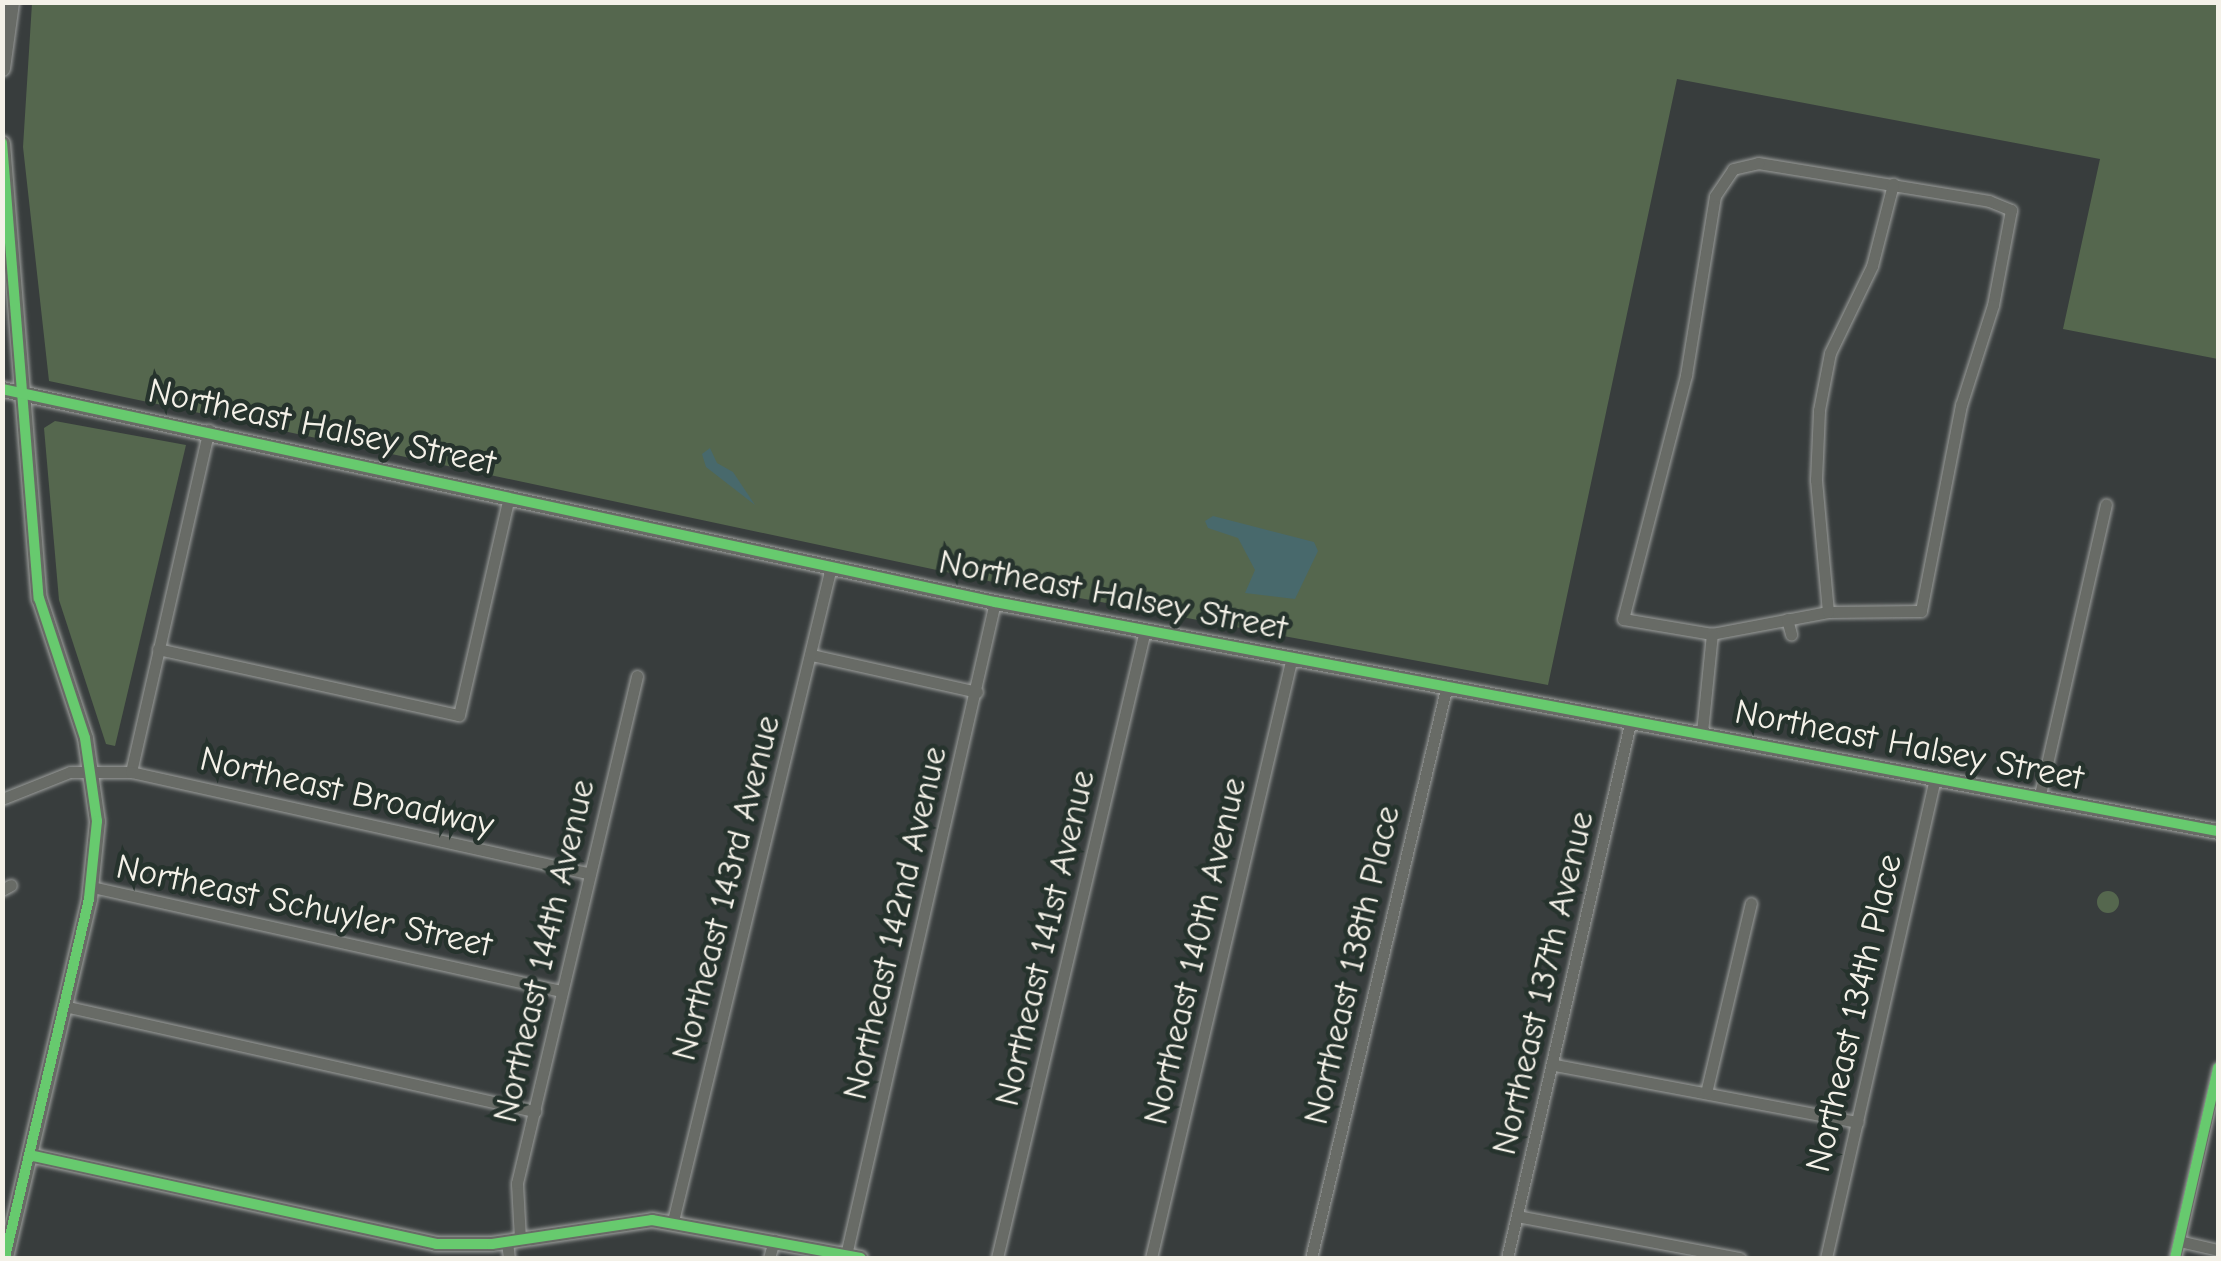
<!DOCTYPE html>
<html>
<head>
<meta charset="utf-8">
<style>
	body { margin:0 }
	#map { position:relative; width:2221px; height:1261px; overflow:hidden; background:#383d3d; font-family:"Comic Neue",sans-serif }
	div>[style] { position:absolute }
	.green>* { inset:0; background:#55674e }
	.round { border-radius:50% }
	.water>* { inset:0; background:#48696c }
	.roads { filter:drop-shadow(0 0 2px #9d9f9d) drop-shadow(0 0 2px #9d9f9d) }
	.minor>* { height:11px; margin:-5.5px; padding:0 5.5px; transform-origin:5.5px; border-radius:5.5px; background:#686b66 }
	.tertiary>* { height:14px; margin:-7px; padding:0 7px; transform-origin:7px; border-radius:7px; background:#686b66 }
	.secondary>* { height:15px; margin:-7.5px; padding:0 7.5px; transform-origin:7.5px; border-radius:7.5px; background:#686b66 }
	.cycleway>* { height:10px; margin:-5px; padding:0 5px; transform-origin:5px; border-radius:5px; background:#67ca6e }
	span { translate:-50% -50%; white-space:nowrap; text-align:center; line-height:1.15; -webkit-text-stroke:9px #26332d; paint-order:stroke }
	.street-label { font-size:35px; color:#f4f1e8 }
	.frame { position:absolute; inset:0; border:5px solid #f4f1e8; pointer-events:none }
</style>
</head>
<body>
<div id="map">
	<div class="green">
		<div style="clip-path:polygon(32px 3px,2218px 3px,2218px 359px,2063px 329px,2100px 159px,1677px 79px,1548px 685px,993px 582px,49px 381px,23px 147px)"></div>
		<div style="clip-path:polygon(55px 421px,186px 445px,115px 746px,106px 744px,59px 600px,44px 428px)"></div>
		<div class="round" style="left:2097px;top:891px;width:22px;height:22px"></div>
	</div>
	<div class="water">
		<div style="clip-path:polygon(710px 448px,717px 463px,733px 472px,755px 505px,706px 467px,702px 454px)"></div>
		<div style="clip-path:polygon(1213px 516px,1314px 542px,1318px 551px,1295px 599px,1245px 593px,1255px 570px,1238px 538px,1208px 528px,1205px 521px)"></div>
	</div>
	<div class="roads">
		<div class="minor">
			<div style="left:1758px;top:163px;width:234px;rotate:9.3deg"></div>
			<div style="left:1989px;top:201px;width:24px;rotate:22deg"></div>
			<div style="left:2011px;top:210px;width:97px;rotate:100.7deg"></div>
			<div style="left:1993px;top:305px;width:105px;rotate:107.7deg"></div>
			<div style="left:1961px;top:405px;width:210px;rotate:101deg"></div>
			<div style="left:1921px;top:611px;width:93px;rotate:179.4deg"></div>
			<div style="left:1828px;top:612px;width:118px;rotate:169.3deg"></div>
			<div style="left:1712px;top:634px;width:90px;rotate:-170.4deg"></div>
			<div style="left:1623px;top:619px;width:252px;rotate:-75.5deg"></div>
			<div style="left:1686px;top:375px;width:181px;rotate:-80.8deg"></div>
			<div style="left:1715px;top:196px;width:32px;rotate:-56deg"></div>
			<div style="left:1733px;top:169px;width:26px;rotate:-13deg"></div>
			<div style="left:1828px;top:612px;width:133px;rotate:-95.2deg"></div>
			<div style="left:1816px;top:480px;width:70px;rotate:-87.5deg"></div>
			<div style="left:1819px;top:410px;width:58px;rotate:-79.1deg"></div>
			<div style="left:1830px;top:353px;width:97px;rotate:-64.2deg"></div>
			<div style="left:1872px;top:266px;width:85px;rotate:-75.6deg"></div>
			<div style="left:1787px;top:619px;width:16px;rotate:75deg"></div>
			<div style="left:158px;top:649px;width:308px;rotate:12.4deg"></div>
			<div style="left:459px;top:715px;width:225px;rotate:-77.1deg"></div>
			<div style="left:812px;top:655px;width:169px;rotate:12.6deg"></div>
			<div style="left:1702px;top:732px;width:99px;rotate:-84.2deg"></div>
			<div style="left:131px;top:772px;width:351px;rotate:-77.2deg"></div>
			<div style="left:2px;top:799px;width:73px;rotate:-21.7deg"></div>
			<div style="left:70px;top:772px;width:61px"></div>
			<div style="left:131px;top:772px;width:470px;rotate:12.5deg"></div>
			<div style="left:2039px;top:799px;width:302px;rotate:-77.2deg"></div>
			<div style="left:92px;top:887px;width:481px;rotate:12.5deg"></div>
			<div style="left:2px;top:890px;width:10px;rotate:-29deg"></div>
			<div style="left:64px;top:1006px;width:483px;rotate:12.6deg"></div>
			<div style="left:1555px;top:1065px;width:308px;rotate:10.7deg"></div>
			<div style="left:1706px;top:1093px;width:195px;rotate:-76.7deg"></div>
			<div style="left:1517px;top:1216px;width:227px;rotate:10.7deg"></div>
			<div style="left:673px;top:1221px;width:673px;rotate:-76.42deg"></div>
			<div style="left:520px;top:1239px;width:56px;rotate:-93.1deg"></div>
			<div style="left:517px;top:1183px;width:521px;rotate:-76.68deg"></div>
			<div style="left:2179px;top:1241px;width:40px;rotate:13deg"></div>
			<div style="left:507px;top:1242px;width:16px;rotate:83deg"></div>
			<div style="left:846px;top:1255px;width:670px;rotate:-77.15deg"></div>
			<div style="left:769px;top:1258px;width:19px;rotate:-74deg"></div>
			<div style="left:997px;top:1258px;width:645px;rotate:-76.74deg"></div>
			<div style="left:1151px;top:1258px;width:617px;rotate:-76.8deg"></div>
			<div style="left:1311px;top:1258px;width:589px;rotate:-76.65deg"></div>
			<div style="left:1507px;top:1258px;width:553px;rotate:-77.04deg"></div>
			<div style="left:1826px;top:1258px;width:491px;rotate:-77.2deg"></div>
			<div style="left:2175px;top:1258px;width:195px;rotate:-77.2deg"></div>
		</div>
		<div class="tertiary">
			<div style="left:29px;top:1155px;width:417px;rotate:12.3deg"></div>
			<div style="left:436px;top:1244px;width:56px"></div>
			<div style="left:492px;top:1244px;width:162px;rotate:-8.5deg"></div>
			<div style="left:652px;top:1220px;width:212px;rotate:10.3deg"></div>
		</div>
		<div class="secondary">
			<div style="left:2px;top:68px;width:67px;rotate:-82.2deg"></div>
			<div style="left:2px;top:143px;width:457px;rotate:85.4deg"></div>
			<div style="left:39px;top:598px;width:147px;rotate:71.8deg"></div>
			<div style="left:85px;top:738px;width:84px;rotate:81.8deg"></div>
			<div style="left:97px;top:821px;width:78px;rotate:95.9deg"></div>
			<div style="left:89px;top:899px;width:369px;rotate:103.2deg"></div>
			<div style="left:2px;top:389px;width:1016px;rotate:12.11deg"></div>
			<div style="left:995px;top:602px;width:1244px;rotate:10.61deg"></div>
		</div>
	</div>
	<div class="cycleway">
		<div style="left:2px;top:143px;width:457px;rotate:85.4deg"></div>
		<div style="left:39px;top:598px;width:147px;rotate:71.8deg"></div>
		<div style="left:85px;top:738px;width:84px;rotate:81.8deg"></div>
		<div style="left:97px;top:821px;width:78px;rotate:95.9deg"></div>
		<div style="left:89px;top:899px;width:369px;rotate:103.2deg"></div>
		<div style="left:2px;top:389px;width:1016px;rotate:12.11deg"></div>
		<div style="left:995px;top:602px;width:1244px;rotate:10.61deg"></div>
		<div style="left:29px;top:1155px;width:417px;rotate:12.3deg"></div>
		<div style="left:436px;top:1244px;width:56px"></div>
		<div style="left:492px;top:1244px;width:162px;rotate:-8.5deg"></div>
		<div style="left:652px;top:1220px;width:212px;rotate:10.3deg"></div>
		<div style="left:2175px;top:1258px;width:195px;rotate:-77.2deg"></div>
	</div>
	<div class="street-label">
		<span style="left:322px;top:427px;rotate:12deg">Northeast Halsey Street</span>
		<span style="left:1113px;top:595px;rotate:11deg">Northeast Halsey Street</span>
		<span style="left:1909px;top:745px;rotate:11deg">Northeast Halsey Street</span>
		<span style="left:347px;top:792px;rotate:13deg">Northeast Broadway</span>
		<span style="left:726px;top:888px;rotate:-76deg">Northeast 143rd Avenue</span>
		<span style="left:304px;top:906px;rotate:12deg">Northeast Schuyler Street</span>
		<span style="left:895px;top:923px;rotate:-77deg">Northeast 142nd Avenue</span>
		<span style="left:1045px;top:938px;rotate:-77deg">Northeast 141st Avenue</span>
		<span style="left:544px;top:951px;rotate:-77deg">Northeast 144th Avenue</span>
		<span style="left:1195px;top:951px;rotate:-77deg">Northeast 140th Avenue</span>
		<span style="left:1352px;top:965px;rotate:-77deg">Northeast 138th Place</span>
		<span style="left:1543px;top:983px;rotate:-77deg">Northeast 137th Avenue</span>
		<span style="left:1854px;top:1013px;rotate:-77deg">Northeast 134th Place</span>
	</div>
	<div class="frame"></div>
</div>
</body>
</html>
